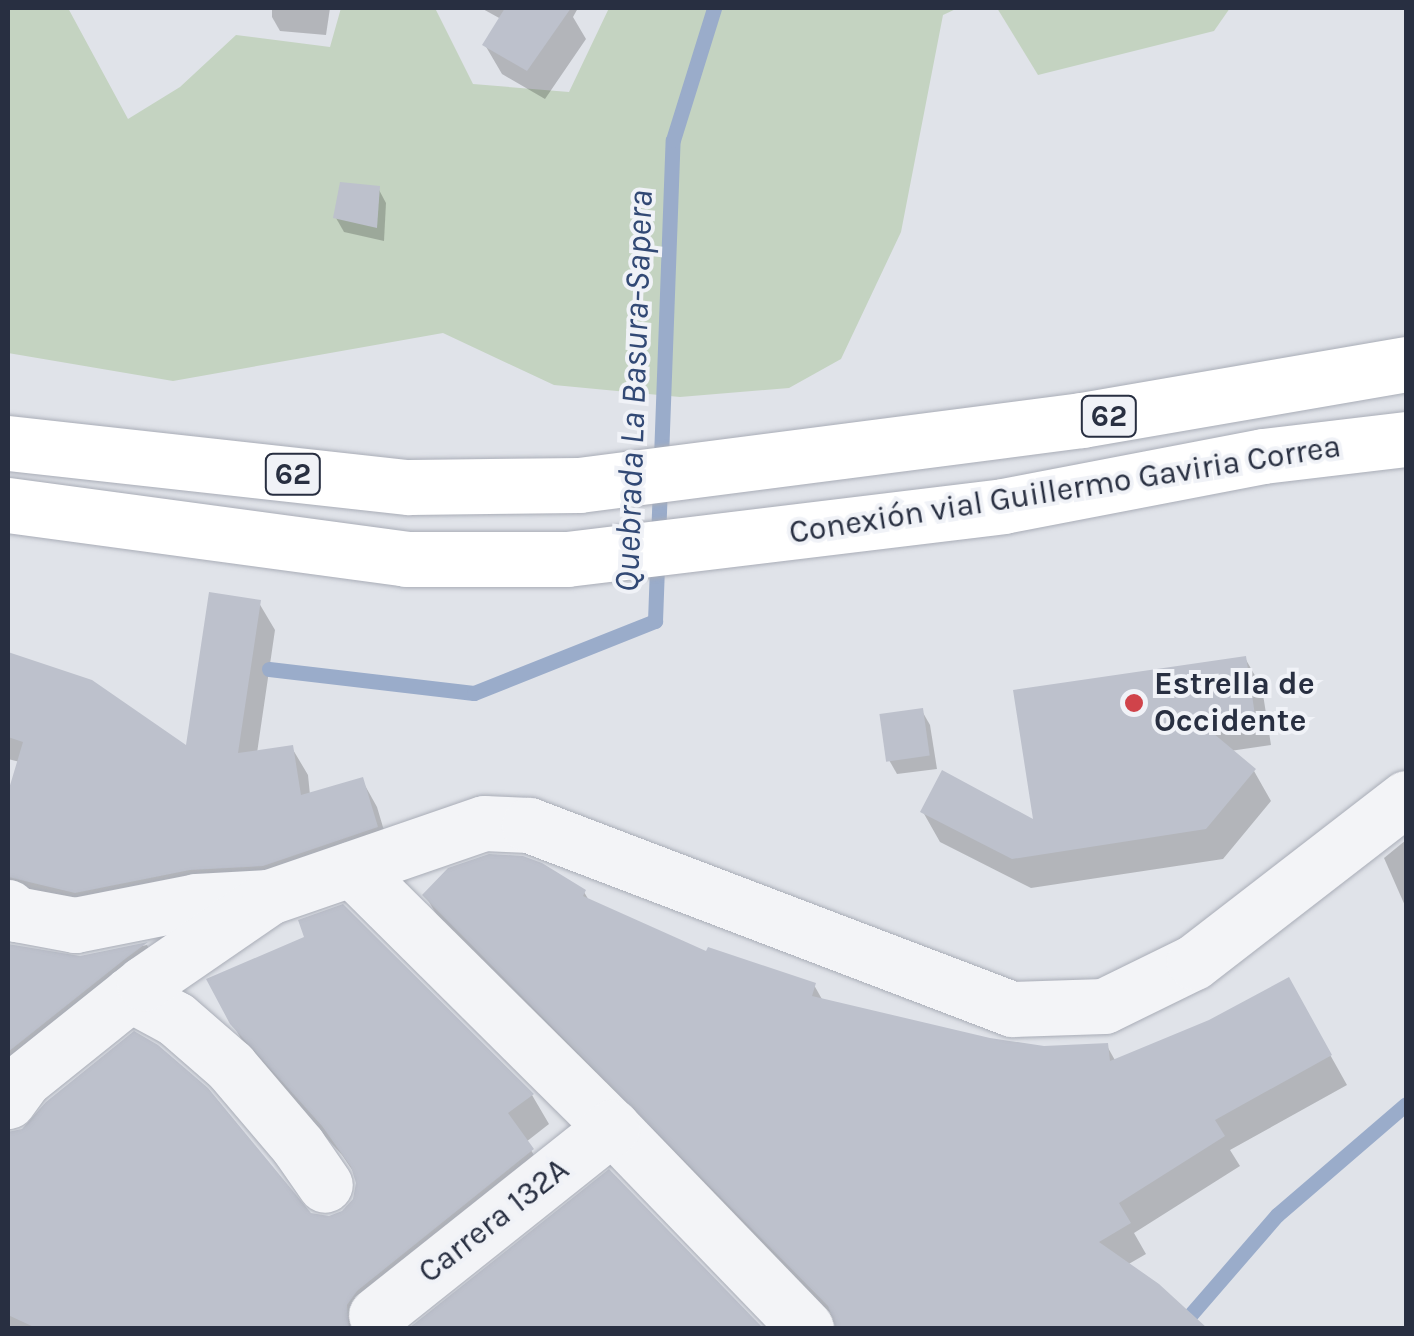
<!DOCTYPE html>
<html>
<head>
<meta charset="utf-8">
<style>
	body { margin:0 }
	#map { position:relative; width:1414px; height:1336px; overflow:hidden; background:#e0e3e9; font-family:Karla,sans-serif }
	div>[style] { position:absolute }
	.green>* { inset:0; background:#c4d3c1 }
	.shadow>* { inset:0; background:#0003 }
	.stream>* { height:15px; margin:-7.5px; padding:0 7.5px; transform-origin:7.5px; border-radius:7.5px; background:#9aacca }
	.building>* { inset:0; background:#bdc1cc; transform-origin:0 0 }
	.roads { filter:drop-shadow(0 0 2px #a9adb7) drop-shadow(0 0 2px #a9adb7) }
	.minor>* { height:55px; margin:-27.5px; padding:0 27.5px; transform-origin:27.5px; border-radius:27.5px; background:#f3f4f7 }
	.highway>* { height:55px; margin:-27.5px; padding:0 27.5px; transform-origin:27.5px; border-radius:27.5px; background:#fff }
	.dots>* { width:28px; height:28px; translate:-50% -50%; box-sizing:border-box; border:5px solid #f0f2f7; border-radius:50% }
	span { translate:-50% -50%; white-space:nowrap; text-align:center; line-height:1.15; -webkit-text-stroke:8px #f0f2f7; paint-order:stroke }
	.shield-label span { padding:2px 8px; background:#f0f2f7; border:2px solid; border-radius:8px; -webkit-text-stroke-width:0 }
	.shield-label { font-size:30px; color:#282f41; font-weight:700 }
	.street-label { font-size:32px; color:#282f41 }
	.poi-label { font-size:32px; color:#282f41; font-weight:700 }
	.left { translate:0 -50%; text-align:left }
	.water-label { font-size:35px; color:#324975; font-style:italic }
	.frame { position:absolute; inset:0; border:10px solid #282f41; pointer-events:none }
</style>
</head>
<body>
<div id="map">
	<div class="green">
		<div style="clip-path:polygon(8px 8px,68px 8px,128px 119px,180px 87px,236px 35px,330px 47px,341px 8px,435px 8px,473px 84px,569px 92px,609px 8px,958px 8px,943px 15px,901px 232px,841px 359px,789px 388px,680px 397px,554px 385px,443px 333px,173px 381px,8px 353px)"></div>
		<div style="clip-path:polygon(997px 8px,1230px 8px,1214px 31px,1038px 75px)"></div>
	</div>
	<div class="shadow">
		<div style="clip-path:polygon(272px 8px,330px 8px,326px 35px,280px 31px,272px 17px)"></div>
		<div style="clip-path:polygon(481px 8px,578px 8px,573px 17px,586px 39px,545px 99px,502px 74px,485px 45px,501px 19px)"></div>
		<div style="clip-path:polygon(378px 188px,386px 203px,384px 241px,344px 232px,336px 218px)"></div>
		<div style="clip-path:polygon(259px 603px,275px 630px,257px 753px,292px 748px,308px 775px,310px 795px,362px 780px,377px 807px,391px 854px,8px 909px,8px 801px,20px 762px,8px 759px,8px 655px,91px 682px,188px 750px)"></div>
		<div style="clip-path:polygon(1245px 658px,1262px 688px,1271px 745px,1230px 751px,1254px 771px,1271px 801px,1223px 859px,1031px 888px,940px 842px,923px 812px,1037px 823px)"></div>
		<div style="clip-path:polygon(922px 711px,930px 725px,937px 769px,897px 774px,889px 760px)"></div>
		<div style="clip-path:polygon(1406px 840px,1406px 908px,1384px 858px)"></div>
		<div style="clip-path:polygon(584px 892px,590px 902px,708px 955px,814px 985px,823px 1001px,989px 1040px,1044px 1049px,1107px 1046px,1116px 1062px,1305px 1010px,1347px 1085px,1230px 1150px,1240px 1166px,1134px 1233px,1146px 1254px,1127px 1265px,1204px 1328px,981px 1328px,925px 1296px,954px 1328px,839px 1328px,442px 924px,425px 895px)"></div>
		<div style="clip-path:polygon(343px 907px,532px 1095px,549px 1124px,526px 1142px,549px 1180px,366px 1328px,8px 1328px,8px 1169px,40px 1180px,19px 1160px,8px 1132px,23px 1131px,327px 1219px,343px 1213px,356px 1198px,357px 1177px,342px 1155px,250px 1054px,232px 1023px,307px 939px)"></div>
		<div style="clip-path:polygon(147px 945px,161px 971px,8px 1097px,8px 946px,80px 958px)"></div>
		<div style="clip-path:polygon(609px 1173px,760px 1328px,413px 1328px)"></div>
	</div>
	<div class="stream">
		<div style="left:269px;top:669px;width:206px;rotate:6.7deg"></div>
		<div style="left:474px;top:693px;width:195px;rotate:-21.7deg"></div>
		<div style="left:655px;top:621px;width:481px;rotate:-87.9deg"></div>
		<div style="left:673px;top:140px;width:138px;rotate:-72.7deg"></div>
		<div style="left:1179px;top:1328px;width:150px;rotate:-49.1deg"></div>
		<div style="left:1277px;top:1215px;width:170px;rotate:-40.7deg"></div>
	</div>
	<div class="building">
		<div style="clip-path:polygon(505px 8px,571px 8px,527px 71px,482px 45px)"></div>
		<div style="clip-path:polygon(340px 182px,380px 186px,377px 228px,333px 218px)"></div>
		<div style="clip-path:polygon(209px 592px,261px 600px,238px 753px,293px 745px,301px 795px,363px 777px,378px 827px,263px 866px,190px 870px,75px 893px,8px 877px,8px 792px,23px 742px,8px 737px,8px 652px,92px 680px,186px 745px)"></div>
		<div style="clip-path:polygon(1246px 656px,1255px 715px,1201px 723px,1256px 769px,1206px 829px,1012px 859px,920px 812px,942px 770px,1033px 819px,1013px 690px)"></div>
		<div style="left:923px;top:708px;width:48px;height:44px;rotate:82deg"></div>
		<div style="clip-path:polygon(489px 854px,523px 856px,542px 863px,586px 890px,583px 896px,706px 951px,708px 947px,816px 983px,812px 996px,990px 1038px,1044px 1046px,1108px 1043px,1110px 1061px,1209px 1020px,1289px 977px,1332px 1055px,1215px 1120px,1225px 1136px,1119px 1203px,1131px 1223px,1099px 1242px,1159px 1284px,1207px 1328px,836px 1328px,828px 1306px,422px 895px,448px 868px)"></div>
		<div style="clip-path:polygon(343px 904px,534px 1094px,508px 1113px,534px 1149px,357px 1291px,347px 1305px,349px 1328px,36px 1328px,8px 1315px,8px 1132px,22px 1129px,46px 1102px,134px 1031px,158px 1045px,208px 1088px,311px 1213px,329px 1216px,342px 1211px,353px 1199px,356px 1183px,351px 1167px,322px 1126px,230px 1024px,206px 979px,304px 937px,298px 920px)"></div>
		<div style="clip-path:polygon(148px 942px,125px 959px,8px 1052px,8px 944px,80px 956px)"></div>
		<div style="clip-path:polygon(609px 1169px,763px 1328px,409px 1328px)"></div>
	</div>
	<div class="roads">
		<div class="minor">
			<div style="left:352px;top:869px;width:366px;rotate:44.8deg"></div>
			<div style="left:612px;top:1127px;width:279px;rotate:46deg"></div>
			<div style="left:8px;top:907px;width:11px;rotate:41deg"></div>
			<div style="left:16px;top:914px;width:60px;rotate:10.6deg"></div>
			<div style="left:75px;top:925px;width:123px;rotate:-11.2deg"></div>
			<div style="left:196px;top:901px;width:73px;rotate:-3.1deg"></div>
			<div style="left:130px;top:994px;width:52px;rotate:28.5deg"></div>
			<div style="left:176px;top:1019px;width:72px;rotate:41deg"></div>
			<div style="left:230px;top:1066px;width:105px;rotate:49.6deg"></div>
			<div style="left:298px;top:1146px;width:47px;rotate:55.3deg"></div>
			<div style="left:8px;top:1101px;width:26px;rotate:-54deg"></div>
			<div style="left:23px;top:1080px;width:155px;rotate:-38.7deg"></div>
			<div style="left:144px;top:983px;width:152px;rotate:-34.5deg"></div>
			<div style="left:269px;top:897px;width:227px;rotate:-19deg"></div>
			<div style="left:484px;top:823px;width:45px;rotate:2.5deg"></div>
			<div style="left:529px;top:825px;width:517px;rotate:20.85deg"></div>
			<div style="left:1012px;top:1009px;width:92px;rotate:-1.9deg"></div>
			<div style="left:1104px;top:1006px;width:100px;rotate:-26.1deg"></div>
			<div style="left:1194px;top:962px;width:268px;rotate:-37.7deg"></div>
			<div style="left:376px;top:1315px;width:302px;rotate:-38.5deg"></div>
		</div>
		<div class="highway">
			<div style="left:8px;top:443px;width:403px;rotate:6.3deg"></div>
			<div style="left:409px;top:487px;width:170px;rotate:-0.7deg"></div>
			<div style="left:579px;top:485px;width:507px;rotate:-7.36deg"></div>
			<div style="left:1082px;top:420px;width:329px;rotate:-9.8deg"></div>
			<div style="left:8px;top:505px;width:402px;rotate:7.7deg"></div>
			<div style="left:406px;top:559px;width:161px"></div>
			<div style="left:567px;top:559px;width:439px;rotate:-6.9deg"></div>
			<div style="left:1003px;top:506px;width:265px;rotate:-10.9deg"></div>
			<div style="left:1263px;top:456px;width:144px;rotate:-6.8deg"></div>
		</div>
	</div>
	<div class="dots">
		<div style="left:1134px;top:703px;background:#d0434a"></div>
	</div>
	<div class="shield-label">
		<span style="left:1109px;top:416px">62</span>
		<span style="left:293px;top:474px">62</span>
	</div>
	<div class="street-label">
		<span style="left:1065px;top:490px;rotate:-9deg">Conexión vial Guillermo Gaviria Correa</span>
		<span style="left:494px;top:1221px;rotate:-38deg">Carrera 132A</span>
	</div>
	<div class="poi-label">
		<span class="left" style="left:1154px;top:703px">Estrella de<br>Occidente</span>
	</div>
	<div class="water-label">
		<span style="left:634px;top:391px;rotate:-88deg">Quebrada La Basura-Sapera</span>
	</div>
	<div class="frame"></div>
</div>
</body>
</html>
